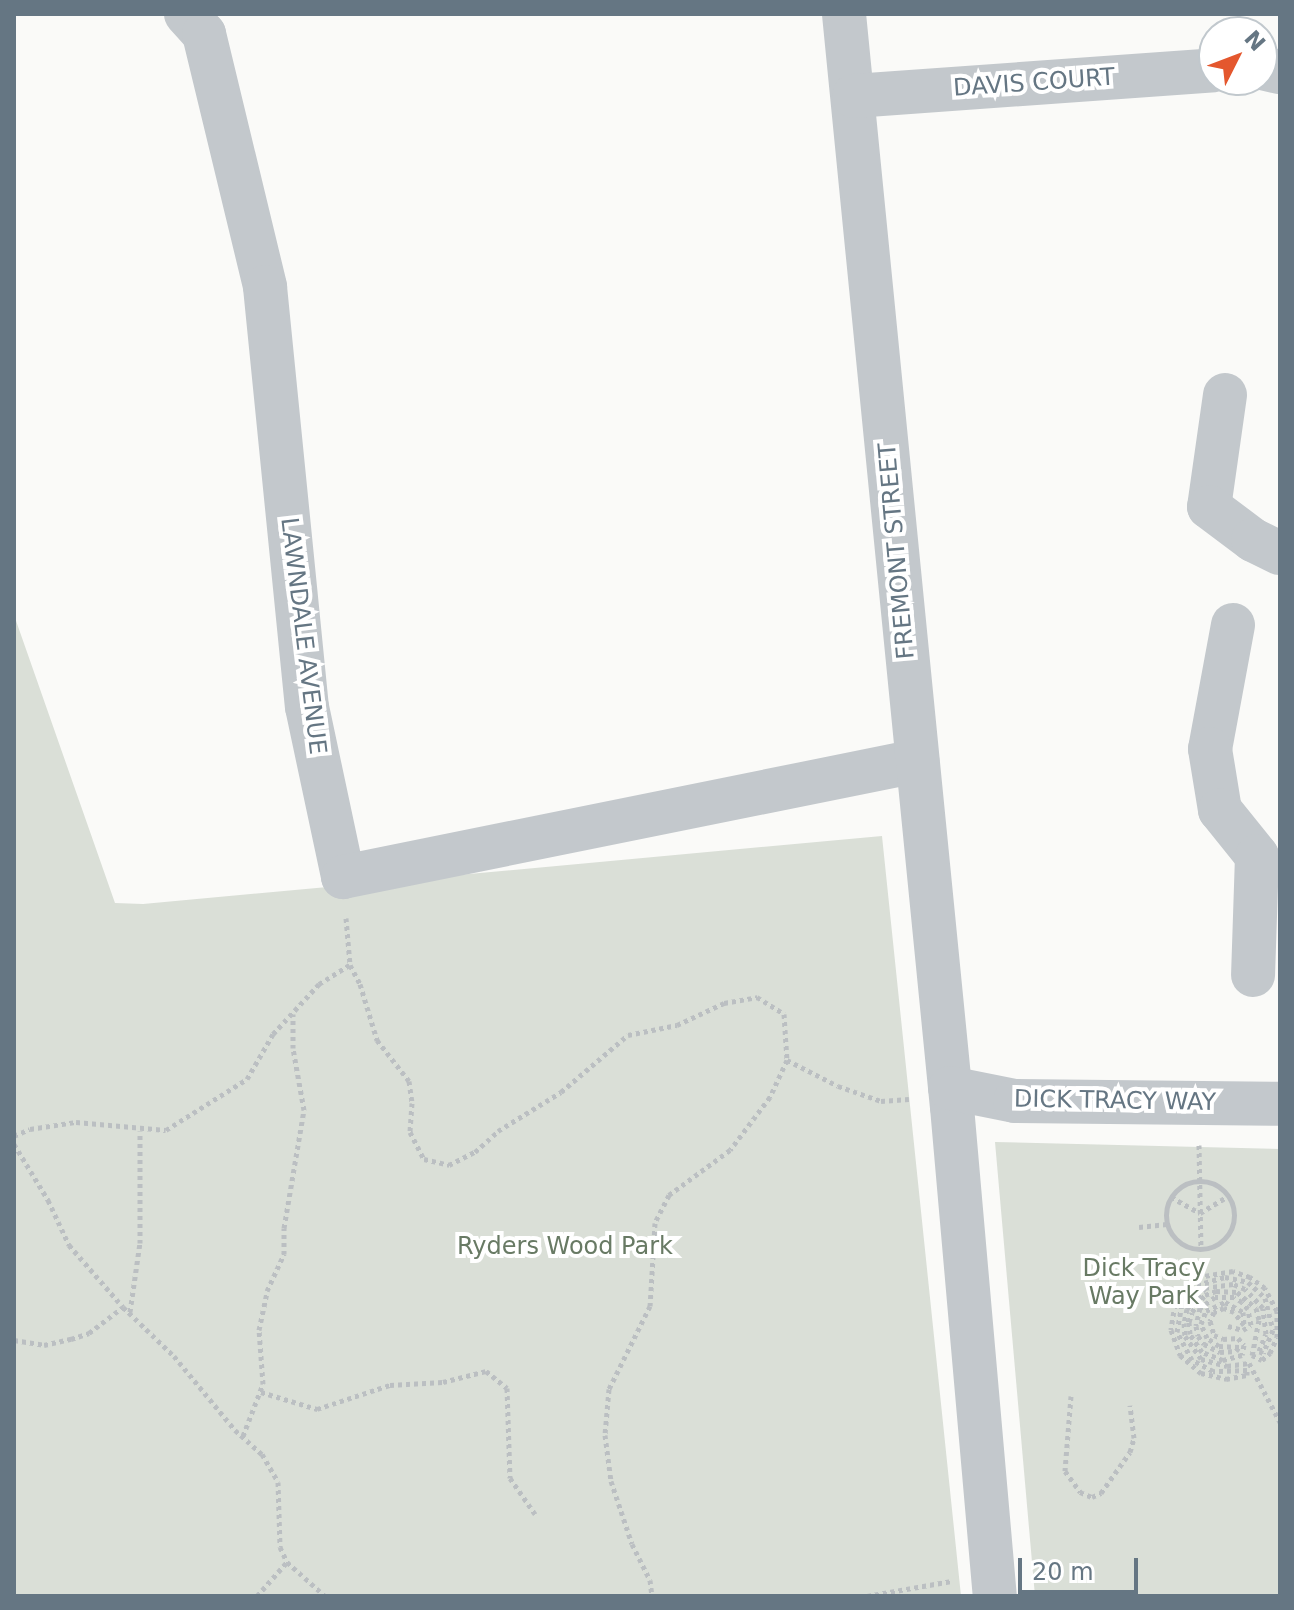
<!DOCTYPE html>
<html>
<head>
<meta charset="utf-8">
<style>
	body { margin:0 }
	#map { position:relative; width:1294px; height:1610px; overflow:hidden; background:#fafaf8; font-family:"DejaVu Sans",sans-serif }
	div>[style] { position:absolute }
	.green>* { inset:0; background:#dadfd7 }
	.path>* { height:5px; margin-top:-2.5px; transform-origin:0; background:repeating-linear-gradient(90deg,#bbbfc2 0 4px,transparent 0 8px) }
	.path>.ring { margin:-2.5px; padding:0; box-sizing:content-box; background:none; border:5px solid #bbbfc2; border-radius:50% }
	.minor>* { height:44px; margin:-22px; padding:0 22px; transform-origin:22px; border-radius:22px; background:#c3c8cc }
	span { translate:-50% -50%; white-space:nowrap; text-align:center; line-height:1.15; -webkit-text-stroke:8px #fff; paint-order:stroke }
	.street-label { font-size:24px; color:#657683 }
	.park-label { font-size:24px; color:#687a64 }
	.frame { position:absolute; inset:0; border:16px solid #657683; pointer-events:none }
	.north { position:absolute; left:1198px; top:16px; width:80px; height:80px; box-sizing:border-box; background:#fff; border:2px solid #c1c8cd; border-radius:50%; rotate:48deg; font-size:22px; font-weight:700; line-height:32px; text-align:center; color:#657683 }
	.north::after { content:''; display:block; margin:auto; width:28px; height:36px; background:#e4572e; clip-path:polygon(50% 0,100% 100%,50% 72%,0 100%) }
	.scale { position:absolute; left:1018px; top:1558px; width:120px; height:36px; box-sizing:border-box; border:4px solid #657683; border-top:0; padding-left:10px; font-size:24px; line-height:28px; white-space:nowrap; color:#657683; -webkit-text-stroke:6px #fff; paint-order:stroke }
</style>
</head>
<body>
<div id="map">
	<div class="green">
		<div style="clip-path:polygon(14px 615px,115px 903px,143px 904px,882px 836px,961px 1596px,14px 1596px)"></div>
		<div style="clip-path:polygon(995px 1142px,1280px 1149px,1280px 1596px,1035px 1596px)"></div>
	</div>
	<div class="path">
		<div style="left:346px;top:918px;width:47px;rotate:85.1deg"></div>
		<div style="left:787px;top:1060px;width:57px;rotate:27deg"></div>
		<div style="left:838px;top:1086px;width:46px;rotate:19.2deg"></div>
		<div style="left:881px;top:1101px;width:28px;rotate:-4deg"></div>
		<div style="left:14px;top:1136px;width:17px;rotate:-24deg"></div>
		<div style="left:30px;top:1129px;width:47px;rotate:-8.7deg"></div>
		<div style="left:76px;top:1122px;width:90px;rotate:5.1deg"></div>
		<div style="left:166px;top:1130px;width:96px;rotate:-32.2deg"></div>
		<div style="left:247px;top:1079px;width:52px;rotate:-60deg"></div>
		<div style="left:273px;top:1034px;width:68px;rotate:-47.4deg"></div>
		<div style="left:319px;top:984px;width:36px;rotate:-32deg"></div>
		<div style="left:350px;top:965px;width:21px;rotate:62deg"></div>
		<div style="left:360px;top:984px;width:59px;rotate:73.1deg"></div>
		<div style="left:377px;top:1040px;width:52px;rotate:52deg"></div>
		<div style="left:409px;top:1081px;width:22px;rotate:82deg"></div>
		<div style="left:412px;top:1103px;width:29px;rotate:94deg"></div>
		<div style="left:410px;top:1132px;width:30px;rotate:63deg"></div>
		<div style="left:424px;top:1159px;width:26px;rotate:13deg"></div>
		<div style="left:449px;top:1165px;width:29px;rotate:-27deg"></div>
		<div style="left:475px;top:1152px;width:31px;rotate:-42deg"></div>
		<div style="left:498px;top:1131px;width:74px;rotate:-31.8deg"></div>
		<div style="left:561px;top:1092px;width:88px;rotate:-40.4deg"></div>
		<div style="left:628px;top:1035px;width:50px;rotate:-11.5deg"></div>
		<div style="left:677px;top:1025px;width:52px;rotate:-25.1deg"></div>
		<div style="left:724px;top:1003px;width:34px;rotate:-10deg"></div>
		<div style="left:757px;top:997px;width:32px;rotate:32deg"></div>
		<div style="left:784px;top:1014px;width:46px;rotate:86.3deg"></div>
		<div style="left:787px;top:1060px;width:41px;rotate:114.7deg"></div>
		<div style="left:770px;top:1097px;width:66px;rotate:127deg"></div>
		<div style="left:730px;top:1150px;width:76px;rotate:143.6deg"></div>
		<div style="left:669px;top:1195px;width:31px;rotate:117deg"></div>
		<div style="left:655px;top:1223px;width:83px;rotate:93.4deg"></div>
		<div style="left:650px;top:1306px;width:93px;rotate:116.3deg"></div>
		<div style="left:609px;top:1389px;width:46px;rotate:95deg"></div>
		<div style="left:605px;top:1435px;width:46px;rotate:82.6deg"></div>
		<div style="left:611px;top:1481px;width:66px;rotate:71.6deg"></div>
		<div style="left:632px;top:1544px;width:40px;rotate:63.4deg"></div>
		<div style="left:650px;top:1580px;width:16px;rotate:83deg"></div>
		<div style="left:14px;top:1144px;width:66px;rotate:58.7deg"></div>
		<div style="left:48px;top:1200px;width:50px;rotate:65deg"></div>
		<div style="left:69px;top:1245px;width:82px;rotate:48.9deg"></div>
		<div style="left:123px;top:1307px;width:71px;rotate:43.9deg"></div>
		<div style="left:174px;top:1356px;width:96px;rotate:50.5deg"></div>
		<div style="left:235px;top:1430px;width:36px;rotate:42deg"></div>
		<div style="left:262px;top:1454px;width:32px;rotate:60deg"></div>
		<div style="left:278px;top:1482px;width:65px;rotate:88.2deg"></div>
		<div style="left:280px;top:1547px;width:17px;rotate:65deg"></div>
		<div style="left:287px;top:1562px;width:51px;rotate:41.8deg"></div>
		<div style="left:1199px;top:1145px;width:104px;rotate:88.9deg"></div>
		<div class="ring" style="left:1166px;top:1181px;width:63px;height:63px"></div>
		<div style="left:1171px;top:1197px;width:33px;rotate:29deg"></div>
		<div style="left:1200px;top:1213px;width:33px;rotate:-31deg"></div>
		<div style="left:1139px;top:1227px;width:28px;rotate:-6deg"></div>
		<div style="left:130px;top:1312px;width:70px;rotate:-81.8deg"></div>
		<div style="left:140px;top:1243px;width:112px;rotate:-90deg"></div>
		<div style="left:1228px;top:1326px;width:16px;rotate:15deg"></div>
		<div style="left:1243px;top:1330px;width:9px;rotate:-32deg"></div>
		<div style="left:1251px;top:1325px;width:16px;rotate:-101deg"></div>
		<div style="left:1248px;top:1309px;width:9px;rotate:-131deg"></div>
		<div style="left:1242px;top:1302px;width:9px;rotate:-148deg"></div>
		<div style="left:1234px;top:1297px;width:19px;rotate:180deg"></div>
		<div style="left:1215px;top:1297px;width:19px;rotate:144deg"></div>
		<div style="left:1200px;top:1308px;width:18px;rotate:103deg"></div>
		<div style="left:1196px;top:1326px;width:10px;rotate:79deg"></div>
		<div style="left:1198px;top:1336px;width:10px;rotate:53deg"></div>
		<div style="left:1204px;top:1344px;width:18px;rotate:27deg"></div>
		<div style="left:1220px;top:1352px;width:16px;rotate:-4deg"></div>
		<div style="left:1236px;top:1351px;width:5px;rotate:-53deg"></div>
		<div style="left:1239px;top:1347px;width:20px;rotate:-177deg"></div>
		<div style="left:1219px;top:1346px;width:14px;rotate:-146deg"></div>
		<div style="left:1207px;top:1338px;width:15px;rotate:-113deg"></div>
		<div style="left:1201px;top:1324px;width:14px;rotate:-69deg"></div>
		<div style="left:1206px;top:1311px;width:21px;rotate:-25deg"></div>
		<div style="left:1225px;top:1302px;width:21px;rotate:29deg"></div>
		<div style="left:1243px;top:1312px;width:13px;rotate:86deg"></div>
		<div style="left:1244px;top:1325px;width:16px;rotate:-128deg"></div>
		<div style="left:1234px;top:1312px;width:11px;rotate:-158deg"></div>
		<div style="left:1224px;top:1308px;width:11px;rotate:158deg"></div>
		<div style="left:1214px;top:1312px;width:10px;rotate:114deg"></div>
		<div style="left:1210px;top:1321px;width:15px;rotate:74deg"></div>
		<div style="left:1214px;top:1335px;width:10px;rotate:24deg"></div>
		<div style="left:1223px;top:1339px;width:15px;rotate:-4deg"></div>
		<div style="left:1238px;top:1338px;width:9px;rotate:49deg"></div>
		<div style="left:1244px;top:1345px;width:10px;rotate:101deg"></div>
		<div style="left:1242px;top:1355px;width:20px;rotate:165deg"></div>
		<div style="left:1223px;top:1360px;width:22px;rotate:-159deg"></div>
		<div style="left:1202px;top:1352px;width:22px;rotate:-124deg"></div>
		<div style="left:1190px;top:1334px;width:12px;rotate:-95deg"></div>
		<div style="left:1189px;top:1322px;width:10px;rotate:-73deg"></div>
		<div style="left:1192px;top:1312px;width:21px;rotate:-53deg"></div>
		<div style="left:1205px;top:1295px;width:12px;rotate:-20deg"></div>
		<div style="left:1216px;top:1291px;width:21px;rotate:3deg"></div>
		<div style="left:1237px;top:1292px;width:25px;rotate:40deg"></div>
		<div style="left:1256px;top:1308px;width:12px;rotate:76deg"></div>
		<div style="left:1259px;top:1320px;width:36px;rotate:101deg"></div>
		<div style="left:1252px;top:1355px;width:11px;rotate:27deg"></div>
		<div style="left:1262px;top:1360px;width:11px;rotate:-41deg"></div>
		<div style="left:1270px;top:1353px;width:17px;rotate:-66deg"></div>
		<div style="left:1277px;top:1337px;width:26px;rotate:-90deg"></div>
		<div style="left:1277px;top:1311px;width:26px;rotate:-118deg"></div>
		<div style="left:1265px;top:1288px;width:19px;rotate:-144deg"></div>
		<div style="left:1250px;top:1277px;width:18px;rotate:-161deg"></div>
		<div style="left:1233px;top:1271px;width:35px;rotate:170deg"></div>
		<div style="left:1199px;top:1277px;width:19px;rotate:144deg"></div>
		<div style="left:1184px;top:1288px;width:18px;rotate:119deg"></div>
		<div style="left:1175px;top:1304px;width:26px;rotate:99deg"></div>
		<div style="left:1171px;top:1330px;width:27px;rotate:70deg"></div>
		<div style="left:1180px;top:1355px;width:28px;rotate:41deg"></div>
		<div style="left:1201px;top:1373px;width:26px;rotate:13deg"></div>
		<div style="left:1226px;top:1379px;width:21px;rotate:-11deg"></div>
		<div style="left:1247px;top:1375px;width:5px;rotate:-90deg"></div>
		<div style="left:1247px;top:1370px;width:34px;rotate:178deg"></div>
		<div style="left:1213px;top:1371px;width:24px;rotate:-152deg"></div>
		<div style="left:1192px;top:1360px;width:32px;rotate:-118deg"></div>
		<div style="left:1177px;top:1332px;width:29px;rotate:-80deg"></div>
		<div style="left:1182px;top:1303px;width:23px;rotate:-50deg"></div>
		<div style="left:1197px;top:1285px;width:29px;rotate:-16deg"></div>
		<div style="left:1225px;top:1277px;width:24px;rotate:12deg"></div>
		<div style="left:1248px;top:1282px;width:23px;rotate:43deg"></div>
		<div style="left:1265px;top:1298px;width:33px;rotate:76deg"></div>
		<div style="left:1273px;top:1330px;width:25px;rotate:113deg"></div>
		<div style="left:1263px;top:1353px;width:4px;rotate:-153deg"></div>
		<div style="left:1259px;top:1351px;width:18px;rotate:-68deg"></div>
		<div style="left:1266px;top:1334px;width:26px;rotate:-97deg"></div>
		<div style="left:1263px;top:1308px;width:26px;rotate:-133deg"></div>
		<div style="left:1245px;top:1289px;width:13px;rotate:-157deg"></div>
		<div style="left:1233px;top:1284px;width:28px;rotate:172deg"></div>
		<div style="left:1205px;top:1288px;width:28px;rotate:131deg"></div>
		<div style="left:1187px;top:1309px;width:14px;rotate:102deg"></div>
		<div style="left:1184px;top:1323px;width:13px;rotate:86deg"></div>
		<div style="left:1185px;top:1336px;width:28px;rotate:55deg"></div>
		<div style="left:1201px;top:1359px;width:27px;rotate:15deg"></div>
		<div style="left:1227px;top:1366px;width:22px;rotate:-8deg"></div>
		<div style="left:1249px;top:1363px;width:67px;rotate:62.3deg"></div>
		<div style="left:14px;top:1340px;width:30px;rotate:9deg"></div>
		<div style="left:44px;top:1345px;width:28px;rotate:-13deg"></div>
		<div style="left:71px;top:1339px;width:19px;rotate:-18deg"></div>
		<div style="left:89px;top:1333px;width:43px;rotate:-37.4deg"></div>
		<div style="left:261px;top:1392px;width:59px;rotate:16.9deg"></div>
		<div style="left:317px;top:1409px;width:77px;rotate:-18.2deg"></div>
		<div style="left:390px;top:1385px;width:53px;rotate:-3.2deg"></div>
		<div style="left:443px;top:1382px;width:44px;rotate:-14.3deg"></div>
		<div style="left:486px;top:1371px;width:27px;rotate:39deg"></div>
		<div style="left:507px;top:1388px;width:90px;rotate:88.1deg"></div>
		<div style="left:510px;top:1478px;width:44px;rotate:55.2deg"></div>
		<div style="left:1071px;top:1396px;width:75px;rotate:94.6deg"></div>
		<div style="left:1065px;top:1471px;width:26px;rotate:54deg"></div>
		<div style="left:1080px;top:1492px;width:13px;rotate:23deg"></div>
		<div style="left:1092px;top:1497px;width:10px;rotate:-24deg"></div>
		<div style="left:1101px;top:1493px;width:50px;rotate:-54.7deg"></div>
		<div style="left:1130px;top:1452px;width:15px;rotate:-74deg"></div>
		<div style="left:1134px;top:1438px;width:33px;rotate:-97deg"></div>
		<div style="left:243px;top:1436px;width:56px;rotate:-69deg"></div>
		<div style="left:263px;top:1384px;width:54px;rotate:-94.2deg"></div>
		<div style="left:259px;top:1330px;width:40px;rotate:-78deg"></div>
		<div style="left:267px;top:1291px;width:41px;rotate:-65.3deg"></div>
		<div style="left:284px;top:1254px;width:26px;rotate:-90deg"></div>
		<div style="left:284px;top:1228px;width:120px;rotate:-80.4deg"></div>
		<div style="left:304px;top:1110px;width:63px;rotate:-100.1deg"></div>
		<div style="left:293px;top:1048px;width:34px;rotate:-90deg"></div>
		<div style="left:257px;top:1596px;width:45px;rotate:-48.6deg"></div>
		<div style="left:867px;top:1596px;width:86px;rotate:-10deg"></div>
	</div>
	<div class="minor">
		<div style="left:186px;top:14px;width:27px;rotate:48deg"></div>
		<div style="left:204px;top:34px;width:260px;rotate:76.4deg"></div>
		<div style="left:265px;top:287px;width:422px;rotate:84.3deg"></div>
		<div style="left:307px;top:707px;width:174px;rotate:78deg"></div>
		<div style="left:343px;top:877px;width:586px;rotate:-11.43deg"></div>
		<div style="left:844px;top:14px;width:1098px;rotate:84.36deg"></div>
		<div style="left:952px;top:1107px;width:491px;rotate:85deg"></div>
		<div style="left:1262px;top:68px;width:18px;rotate:13deg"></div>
		<div style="left:854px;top:96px;width:361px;rotate:-4.1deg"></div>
		<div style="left:1225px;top:395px;width:113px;rotate:98.1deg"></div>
		<div style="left:1209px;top:507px;width:55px;rotate:36.9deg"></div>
		<div style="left:1253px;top:540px;width:30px;rotate:26deg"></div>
		<div style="left:1233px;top:625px;width:126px;rotate:100.5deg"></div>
		<div style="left:1210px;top:749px;width:62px;rotate:80.7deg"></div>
		<div style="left:1220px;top:810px;width:59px;rotate:51.2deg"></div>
		<div style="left:1257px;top:856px;width:119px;rotate:91.9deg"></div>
		<div style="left:950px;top:1088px;width:66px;rotate:11.3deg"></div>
		<div style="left:1015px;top:1101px;width:265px;rotate:0.6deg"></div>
	</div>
	<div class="street-label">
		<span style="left:1034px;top:83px;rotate:-4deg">DAVIS COURT</span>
		<span style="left:897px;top:551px;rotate:-95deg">FREMONT STREET</span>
		<span style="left:303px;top:636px;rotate:83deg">LAWNDALE AVENUE</span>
		<span style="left:1115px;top:1101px;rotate:1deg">DICK TRACY WAY</span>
	</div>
	<div class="park-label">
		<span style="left:565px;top:1247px">Ryders Wood Park</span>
		<span style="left:1144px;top:1283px">Dick Tracy<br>Way Park</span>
	</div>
	<div class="frame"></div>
	<div class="north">N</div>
	<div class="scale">20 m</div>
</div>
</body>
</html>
